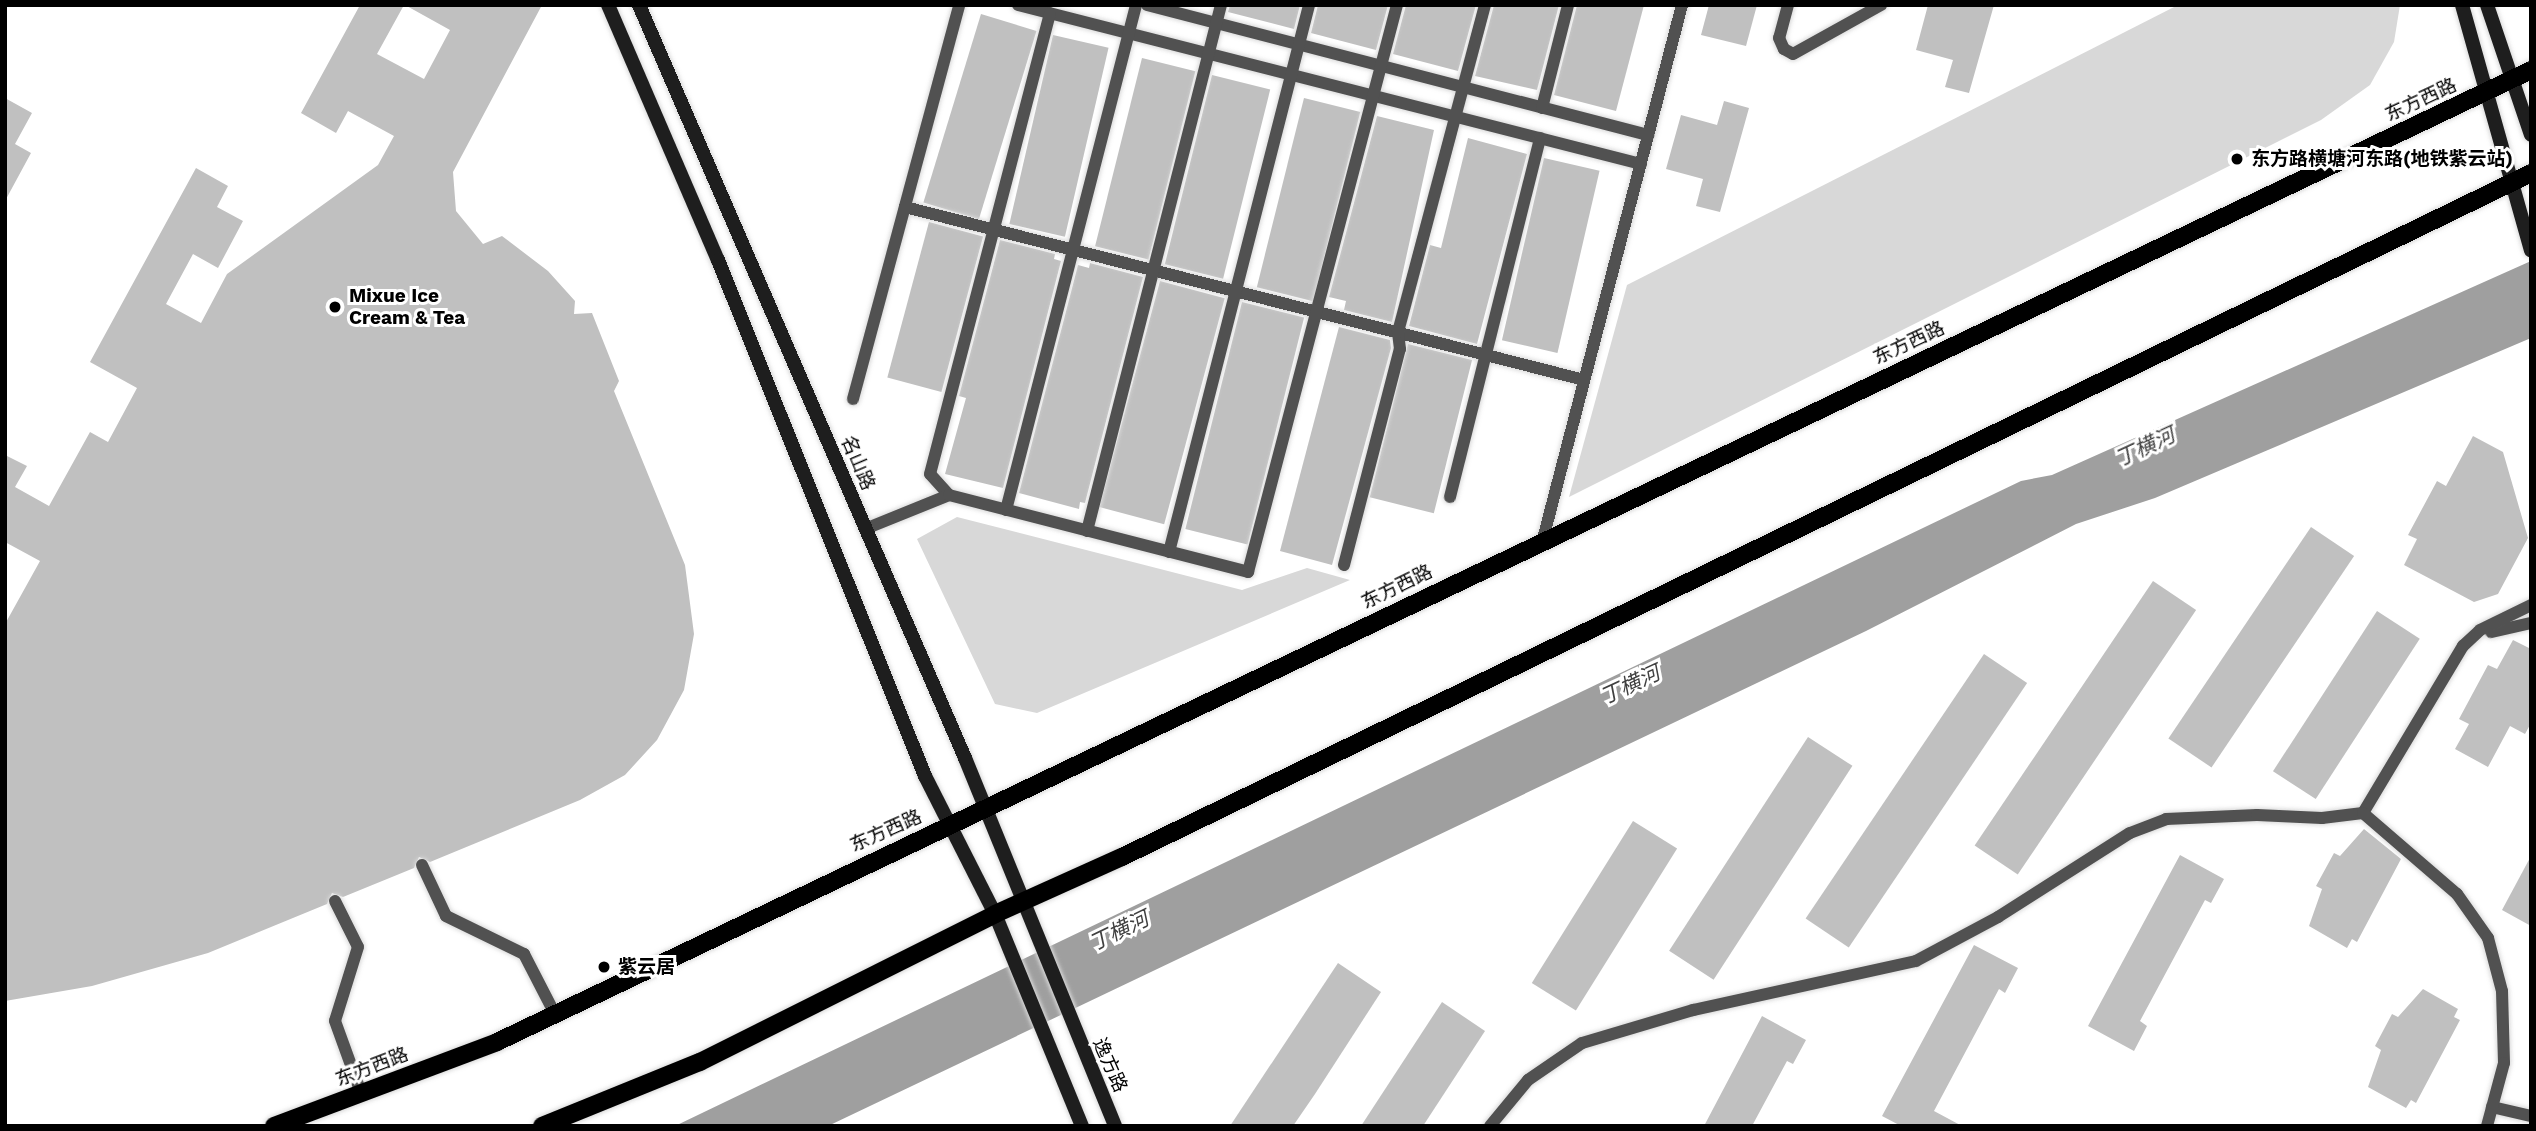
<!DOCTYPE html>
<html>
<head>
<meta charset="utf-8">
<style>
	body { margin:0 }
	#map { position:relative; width:2536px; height:1131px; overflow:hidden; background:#fff; font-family:"Work Sans","Noto Sans SC",sans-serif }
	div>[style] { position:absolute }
	.green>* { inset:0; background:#d8d8d8 }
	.water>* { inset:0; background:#9f9f9f }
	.building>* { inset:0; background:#c0c0c0; transform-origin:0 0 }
	.roads { filter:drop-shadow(0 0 2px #dbdbdb) drop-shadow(0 0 2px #dbdbdb) }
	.lane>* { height:12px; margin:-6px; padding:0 6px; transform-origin:6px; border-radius:6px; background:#515151 }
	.secondary>* { height:14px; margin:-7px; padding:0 7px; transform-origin:7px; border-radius:7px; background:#1e1e1e }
	.primary>* { height:18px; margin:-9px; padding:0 9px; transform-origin:9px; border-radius:9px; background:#000 }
	.dots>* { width:19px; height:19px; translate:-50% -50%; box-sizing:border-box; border:4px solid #fff; border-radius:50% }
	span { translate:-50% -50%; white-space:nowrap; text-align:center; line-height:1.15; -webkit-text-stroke:6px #fff; paint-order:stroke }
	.street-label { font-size:19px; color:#000 }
	.poi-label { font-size:19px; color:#000; font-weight:700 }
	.left { translate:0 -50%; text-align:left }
	.water-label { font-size:21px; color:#404040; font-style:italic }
	.frame { position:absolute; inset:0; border:7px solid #000; pointer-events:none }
</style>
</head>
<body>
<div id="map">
	<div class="green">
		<div style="clip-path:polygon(2178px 5px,2400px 5px,2394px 42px,2370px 85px,2321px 120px,1569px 497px,1627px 285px)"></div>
		<div style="clip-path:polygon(957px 517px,1242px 590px,1307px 568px,1350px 580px,1037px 713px,995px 704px,917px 539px)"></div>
	</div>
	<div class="water">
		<div style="clip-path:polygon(2531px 261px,2531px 338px,2155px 498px,2076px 524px,1866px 631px,828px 1126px,675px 1126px,2021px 481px,2052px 475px)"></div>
	</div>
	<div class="building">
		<div style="clip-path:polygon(360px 5px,404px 5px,377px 54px,424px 79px,450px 30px,405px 5px,542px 5px,453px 172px,456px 211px,483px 244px,502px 236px,548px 271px,575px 301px,574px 314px,592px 313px,619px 381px,614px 391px,685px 565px,694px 634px,684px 690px,657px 740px,625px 775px,580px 800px,430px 862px,419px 857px,414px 868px,343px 897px,332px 893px,327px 904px,208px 953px,92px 986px,5px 1001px,5px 624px,40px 561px,5px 542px,5px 455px,27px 466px,15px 487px,49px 506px,90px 432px,108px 442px,137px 388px,90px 362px,196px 168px,228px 186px,217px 207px,243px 221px,218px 268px,193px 254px,166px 304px,201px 323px,227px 274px,378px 165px,394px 136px,348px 111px,336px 133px,301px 113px)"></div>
		<div style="clip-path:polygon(1230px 5px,1300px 5px,1294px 29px,1228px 12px)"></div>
		<div style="clip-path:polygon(1318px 5px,1388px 5px,1376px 50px,1311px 33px)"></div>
		<div style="clip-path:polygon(1406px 5px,1476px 5px,1458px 71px,1393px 54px)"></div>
		<div style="clip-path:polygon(1494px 5px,1559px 5px,1537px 90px,1475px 76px)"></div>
		<div style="clip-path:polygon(1577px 5px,1644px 5px,1616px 111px,1554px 95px)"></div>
		<div style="clip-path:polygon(1709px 5px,1757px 5px,1746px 46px,1701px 35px)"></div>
		<div style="clip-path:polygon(1928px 5px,1994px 5px,1969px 93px,1945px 87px,1953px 60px,1916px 50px)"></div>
		<div style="left:981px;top:14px;width:58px;height:197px;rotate:17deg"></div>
		<div style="left:1053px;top:35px;width:57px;height:194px;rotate:13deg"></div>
		<div style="left:1142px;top:58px;width:55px;height:194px;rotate:14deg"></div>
		<div style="left:1212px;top:75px;width:60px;height:195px;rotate:14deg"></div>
		<div style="clip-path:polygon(5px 98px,32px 113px,15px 144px,31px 153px,5px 201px)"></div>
		<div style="left:1304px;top:98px;width:58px;height:195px;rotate:14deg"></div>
		<div style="clip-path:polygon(1724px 101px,1749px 108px,1720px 212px,1696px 206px,1703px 179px,1666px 169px,1681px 115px,1717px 125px)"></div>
		<div style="clip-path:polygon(1377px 116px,1434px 130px,1392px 322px,1344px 310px,1346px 301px,1329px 297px)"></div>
		<div style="clip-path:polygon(1468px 138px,1527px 154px,1477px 344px,1409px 326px,1430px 245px,1441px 248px)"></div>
		<div style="left:1544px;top:158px;width:57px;height:187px;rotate:13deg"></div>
		<div style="left:929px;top:222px;width:56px;height:161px;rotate:15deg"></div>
		<div style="clip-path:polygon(1000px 240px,1055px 254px,1054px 259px,1061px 261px,1003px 488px,945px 474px,966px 398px,959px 396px)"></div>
		<div style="clip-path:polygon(1090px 263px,1143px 277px,1085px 503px,1080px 502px,1079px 509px,1019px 493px,1078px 265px,1089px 268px)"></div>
		<div style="left:1160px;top:281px;width:67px;height:234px;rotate:15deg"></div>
		<div style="left:1242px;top:302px;width:64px;height:234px;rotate:14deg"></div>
		<div style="clip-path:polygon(1339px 327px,1390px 340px,1391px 348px,1332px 565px,1280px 551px)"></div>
		<div style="left:1408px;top:344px;width:66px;height:158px;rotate:14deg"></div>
		<div style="clip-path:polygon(2473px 436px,2503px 452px,2528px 538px,2498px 594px,2474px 602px,2404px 565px,2417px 539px,2408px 535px,2437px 481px,2446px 486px)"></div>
		<div style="left:2311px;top:527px;width:52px;height:255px;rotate:34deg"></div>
		<div style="left:2153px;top:581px;width:52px;height:319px;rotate:34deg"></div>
		<div style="left:2377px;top:611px;width:51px;height:191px;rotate:33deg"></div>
		<div style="clip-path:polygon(2513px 640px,2531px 649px,2531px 723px,2525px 734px,2510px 726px,2488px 767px,2455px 749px,2469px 724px,2459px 719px,2488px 665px,2497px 669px)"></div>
		<div style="left:1984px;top:654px;width:52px;height:319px;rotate:34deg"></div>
		<div style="left:1808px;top:737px;width:53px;height:255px;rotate:33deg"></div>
		<div style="left:1633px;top:821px;width:52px;height:191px;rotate:32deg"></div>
		<div style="clip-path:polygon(2364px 829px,2401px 859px,2357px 942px,2352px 939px,2347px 948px,2309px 926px,2322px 889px,2316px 886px,2334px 853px,2340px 856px)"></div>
		<div style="clip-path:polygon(2180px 855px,2224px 879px,2211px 903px,2205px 900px,2140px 1021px,2147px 1026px,2134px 1051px,2088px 1026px)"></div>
		<div style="clip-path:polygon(2531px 856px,2531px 926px,2502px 910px)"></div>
		<div style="clip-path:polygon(1974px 945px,2018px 968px,2005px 993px,1999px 989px,1934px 1111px,1962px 1126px,1901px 1126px,1882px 1116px)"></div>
		<div style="clip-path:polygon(1338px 963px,1381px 992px,1315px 1094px,1293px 1126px,1230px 1126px)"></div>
		<div style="clip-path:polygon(2423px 989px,2458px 1009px,2454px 1017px,2460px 1020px,2416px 1103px,2411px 1100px,2406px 1108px,2368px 1087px,2381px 1050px,2375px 1046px,2392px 1014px,2398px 1017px)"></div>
		<div style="clip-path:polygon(1442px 1002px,1485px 1031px,1423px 1126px,1361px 1126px)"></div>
		<div style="clip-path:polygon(1762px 1016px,1806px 1040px,1793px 1064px,1787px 1061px,1752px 1126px,1704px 1126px)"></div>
	</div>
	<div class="roads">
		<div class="lane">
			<div style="left:1018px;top:5px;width:643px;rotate:14.32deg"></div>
			<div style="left:1147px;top:5px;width:518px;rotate:14.55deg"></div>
			<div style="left:1788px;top:5px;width:34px;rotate:105deg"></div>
			<div style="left:1779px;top:38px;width:12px;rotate:66deg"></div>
			<div style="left:1784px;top:49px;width:10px;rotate:29deg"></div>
			<div style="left:1793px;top:54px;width:101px;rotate:-29.1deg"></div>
			<div style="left:1542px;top:108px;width:106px;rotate:-75.8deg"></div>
			<div style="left:905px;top:207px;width:701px;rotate:14.29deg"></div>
			<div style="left:853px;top:399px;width:408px;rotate:-74.9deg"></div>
			<div style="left:949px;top:495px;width:28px;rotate:-132deg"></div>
			<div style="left:930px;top:474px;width:476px;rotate:-75.4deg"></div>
			<div style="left:1450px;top:497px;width:370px;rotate:-75.9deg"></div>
			<div style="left:1006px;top:510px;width:521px;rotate:-75.56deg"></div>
			<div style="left:865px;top:529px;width:91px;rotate:-22deg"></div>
			<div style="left:949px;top:495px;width:309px;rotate:14.4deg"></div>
			<div style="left:1248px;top:572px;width:586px;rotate:-75.28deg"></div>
			<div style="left:1087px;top:531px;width:543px;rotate:-75.71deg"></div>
			<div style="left:1543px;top:539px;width:552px;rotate:-75.41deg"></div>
			<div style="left:1169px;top:552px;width:565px;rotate:-75.64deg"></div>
			<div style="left:1344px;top:565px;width:223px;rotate:-75.5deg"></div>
			<div style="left:1400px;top:349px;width:17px;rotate:-97deg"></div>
			<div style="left:1398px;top:332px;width:338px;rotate:-75.1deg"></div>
			<div style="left:2491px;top:632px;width:41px;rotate:-12.7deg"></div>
			<div style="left:2363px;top:813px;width:195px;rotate:-59.1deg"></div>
			<div style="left:2463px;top:646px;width:23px;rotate:-43deg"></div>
			<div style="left:2480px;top:630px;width:57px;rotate:-26.1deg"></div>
			<div style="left:422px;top:865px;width:56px;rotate:64.8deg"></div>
			<div style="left:446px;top:916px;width:87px;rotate:26deg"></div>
			<div style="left:524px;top:954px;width:68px;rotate:62.7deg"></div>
			<div style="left:335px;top:901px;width:51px;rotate:63.4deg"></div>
			<div style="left:358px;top:947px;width:77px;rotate:107.3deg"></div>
			<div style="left:335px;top:1021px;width:77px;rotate:70.1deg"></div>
			<div style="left:2492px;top:1107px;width:40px;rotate:13deg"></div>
			<div style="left:1490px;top:1126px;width:60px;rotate:-50.4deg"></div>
			<div style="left:1528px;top:1080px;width:65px;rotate:-34.4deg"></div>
			<div style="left:1582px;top:1043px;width:116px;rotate:-16.6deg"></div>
			<div style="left:1693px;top:1010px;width:228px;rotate:-12.4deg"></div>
			<div style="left:1916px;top:961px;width:93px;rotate:-28.2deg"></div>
			<div style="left:1998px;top:917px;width:156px;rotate:-32.5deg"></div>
			<div style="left:2130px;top:833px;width:39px;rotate:-21deg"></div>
			<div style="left:2166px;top:819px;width:91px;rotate:-2.5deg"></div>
			<div style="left:2257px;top:815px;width:65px;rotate:2.6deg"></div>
			<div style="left:2322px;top:818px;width:41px;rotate:-7deg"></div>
			<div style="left:2363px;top:813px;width:124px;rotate:40.8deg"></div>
			<div style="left:2457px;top:894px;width:54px;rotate:54.8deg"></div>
			<div style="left:2488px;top:938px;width:55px;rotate:75.2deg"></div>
			<div style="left:2502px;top:991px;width:72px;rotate:88.4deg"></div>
			<div style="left:2504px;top:1063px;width:65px;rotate:105.1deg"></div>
		</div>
		<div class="secondary">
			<div style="left:608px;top:5px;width:278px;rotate:66.7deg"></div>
			<div style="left:718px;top:260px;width:556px;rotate:68.14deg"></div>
			<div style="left:925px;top:776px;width:155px;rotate:63.1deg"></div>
			<div style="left:995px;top:914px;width:229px;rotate:67.7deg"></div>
			<div style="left:639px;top:5px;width:821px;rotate:66.59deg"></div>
			<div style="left:965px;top:758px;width:397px;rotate:67.8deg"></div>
			<div style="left:2462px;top:5px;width:255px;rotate:74.3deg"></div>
			<div style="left:2487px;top:5px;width:137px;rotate:71.3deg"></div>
		</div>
		<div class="primary">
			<div style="left:274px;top:1126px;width:238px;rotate:-20.6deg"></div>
			<div style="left:497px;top:1042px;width:2254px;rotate:-25.54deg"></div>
			<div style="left:542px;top:1126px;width:170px;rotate:-22.1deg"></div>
			<div style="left:700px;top:1062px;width:330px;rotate:-26.6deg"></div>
			<div style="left:995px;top:914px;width:139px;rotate:-24.2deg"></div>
			<div style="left:1122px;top:857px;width:1566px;rotate:-25.89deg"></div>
		</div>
	</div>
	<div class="dots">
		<div style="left:2237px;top:159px;background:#000"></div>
		<div style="left:335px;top:307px;background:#000"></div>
		<div style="left:604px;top:967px;background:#000"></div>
	</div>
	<div class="street-label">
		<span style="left:2421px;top:100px;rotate:-25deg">东方西路</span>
		<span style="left:1909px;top:343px;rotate:-25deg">东方西路</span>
		<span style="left:858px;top:463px;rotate:67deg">名山路</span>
		<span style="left:1397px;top:587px;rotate:-26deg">东方西路</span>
		<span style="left:886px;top:831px;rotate:-24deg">东方西路</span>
		<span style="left:1110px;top:1065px;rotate:66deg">逸方路</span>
		<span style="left:372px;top:1067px;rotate:-21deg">东方西路</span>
	</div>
	<div class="poi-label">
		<span class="left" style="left:2251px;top:159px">东方路横塘河东路(地铁紫云站)</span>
		<span class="left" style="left:349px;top:307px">Mixue Ice<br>Cream &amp; Tea</span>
		<span class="left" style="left:618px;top:967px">紫云居</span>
	</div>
	<div class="water-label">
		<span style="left:2145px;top:447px;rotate:-25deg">丁横河</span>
		<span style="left:1630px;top:685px;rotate:-25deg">丁横河</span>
		<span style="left:1119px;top:931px;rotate:-26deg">丁横河</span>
	</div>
	<div class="frame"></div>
</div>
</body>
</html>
